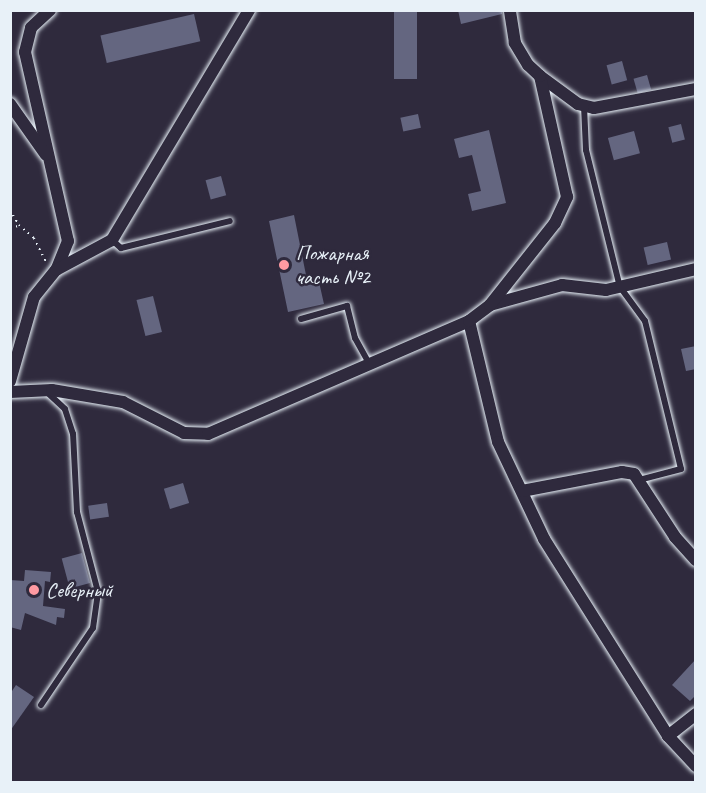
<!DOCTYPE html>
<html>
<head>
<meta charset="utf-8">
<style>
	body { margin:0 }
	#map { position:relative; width:706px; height:793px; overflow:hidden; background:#2f2a3d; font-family:Caveat,sans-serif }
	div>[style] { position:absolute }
	.building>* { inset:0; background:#646680; transform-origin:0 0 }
	.path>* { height:1.5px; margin-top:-0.75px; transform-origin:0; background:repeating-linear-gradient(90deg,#e8f1f8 0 1.5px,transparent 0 6px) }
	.roads { filter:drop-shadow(0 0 2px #e8f1f8) drop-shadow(0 0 2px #e8f1f8) }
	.service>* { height:6px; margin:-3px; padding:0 3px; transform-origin:3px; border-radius:3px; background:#2f2a3d }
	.minor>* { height:12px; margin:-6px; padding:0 6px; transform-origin:6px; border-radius:6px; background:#2f2a3d }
	.dots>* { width:16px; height:16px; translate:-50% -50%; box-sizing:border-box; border:3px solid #2f2a3d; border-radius:50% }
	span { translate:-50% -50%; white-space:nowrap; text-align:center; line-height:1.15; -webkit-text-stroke:5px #2f2a3d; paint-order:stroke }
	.poi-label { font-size:21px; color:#e8f1f8 }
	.left { translate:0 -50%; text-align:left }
	.frame { position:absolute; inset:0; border:12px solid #e8f1f8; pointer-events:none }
</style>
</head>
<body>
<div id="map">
	<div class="building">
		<div style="left:394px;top:10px;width:23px;height:69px"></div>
		<div style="clip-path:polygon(458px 10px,502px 10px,502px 14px,461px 24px)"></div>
		<div style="left:194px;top:14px;width:28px;height:96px;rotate:77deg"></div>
		<div style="left:622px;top:61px;width:20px;height:16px;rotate:75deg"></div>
		<div style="left:647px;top:75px;width:15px;height:14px;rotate:74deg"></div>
		<div style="left:418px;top:114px;width:14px;height:18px;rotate:78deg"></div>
		<div style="left:681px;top:124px;width:16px;height:13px;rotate:76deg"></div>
		<div style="clip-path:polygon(489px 130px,506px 203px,472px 211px,468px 194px,481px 191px,472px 155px,459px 158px,454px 139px)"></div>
		<div style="left:634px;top:131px;width:23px;height:27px;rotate:75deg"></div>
		<div style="left:221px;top:176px;width:20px;height:16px;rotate:75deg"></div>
		<div style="clip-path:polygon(294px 215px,308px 285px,319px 282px,324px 304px,288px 312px,269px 221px)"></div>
		<div style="left:667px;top:242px;width:18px;height:24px;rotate:77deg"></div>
		<div style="left:153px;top:296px;width:37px;height:17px;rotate:76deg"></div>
		<div style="clip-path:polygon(696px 346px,696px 369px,686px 371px,681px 349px)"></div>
		<div style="left:183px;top:483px;width:21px;height:20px;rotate:73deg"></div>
		<div style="left:107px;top:503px;width:14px;height:19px;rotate:82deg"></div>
		<div style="left:82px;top:553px;width:31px;height:21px;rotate:75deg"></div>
		<div style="clip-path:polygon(25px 570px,51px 572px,50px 582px,45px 581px,43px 606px,65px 609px,64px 618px,57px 617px,56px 625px,25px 613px,21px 630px,10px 627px,10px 580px,24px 581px)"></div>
		<div style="clip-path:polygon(696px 659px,696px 695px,690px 701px,672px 685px)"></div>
		<div style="clip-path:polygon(16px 685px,34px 697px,10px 731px,10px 694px)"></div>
	</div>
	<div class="path">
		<div style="left:10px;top:210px;width:17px;rotate:59deg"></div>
		<div style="left:19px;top:225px;width:20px;rotate:41deg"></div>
		<div style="left:34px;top:238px;width:27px;rotate:63deg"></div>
		<div style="left:10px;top:228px;width:8px;rotate:-14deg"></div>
	</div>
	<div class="roads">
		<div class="service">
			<div style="left:584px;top:106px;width:44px;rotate:87.4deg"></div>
			<div style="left:586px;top:150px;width:141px;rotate:76.1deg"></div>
			<div style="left:620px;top:287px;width:42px;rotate:53.7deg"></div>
			<div style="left:645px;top:321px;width:152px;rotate:76.3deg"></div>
			<div style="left:681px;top:469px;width:43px;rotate:165.3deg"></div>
			<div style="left:112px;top:240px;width:12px;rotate:42deg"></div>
			<div style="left:121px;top:248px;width:112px;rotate:-13.9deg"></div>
			<div style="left:301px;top:319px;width:48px;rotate:-15.8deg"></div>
			<div style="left:347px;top:306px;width:33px;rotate:76deg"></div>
			<div style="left:355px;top:338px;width:29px;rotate:61deg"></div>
			<div style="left:41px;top:705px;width:93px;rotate:-56deg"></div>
			<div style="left:93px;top:628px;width:36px;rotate:-82deg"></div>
			<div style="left:98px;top:592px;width:83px;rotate:-104.7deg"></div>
			<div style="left:77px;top:512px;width:78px;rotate:-92.9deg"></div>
			<div style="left:73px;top:434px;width:26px;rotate:-108deg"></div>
			<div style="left:65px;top:409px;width:25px;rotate:-137deg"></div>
		</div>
		<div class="minor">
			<div style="left:50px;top:10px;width:26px;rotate:137deg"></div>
			<div style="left:31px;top:28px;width:25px;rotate:104deg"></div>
			<div style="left:25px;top:52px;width:194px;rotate:77.2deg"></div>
			<div style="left:68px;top:241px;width:31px;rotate:112deg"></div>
			<div style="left:540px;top:76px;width:47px;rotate:36.4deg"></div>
			<div style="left:578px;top:104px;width:16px;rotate:14deg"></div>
			<div style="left:594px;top:108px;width:104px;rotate:-10.6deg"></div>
			<div style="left:10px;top:104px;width:62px;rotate:54.8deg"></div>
			<div style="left:490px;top:305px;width:75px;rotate:-15.5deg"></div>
			<div style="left:562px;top:285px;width:44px;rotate:6.5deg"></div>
			<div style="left:606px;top:290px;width:92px;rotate:-13.1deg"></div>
			<div style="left:469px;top:321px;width:124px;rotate:76.5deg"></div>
			<div style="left:498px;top:442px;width:107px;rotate:64.6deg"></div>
			<div style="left:544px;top:539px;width:233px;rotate:57.8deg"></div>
			<div style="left:668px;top:736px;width:41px;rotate:47deg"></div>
			<div style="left:10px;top:381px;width:87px;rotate:-74.1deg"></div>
			<div style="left:34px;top:297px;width:35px;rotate:-51deg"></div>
			<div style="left:56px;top:270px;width:64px;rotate:-28.2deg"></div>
			<div style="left:112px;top:240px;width:268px;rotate:-59.2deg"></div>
			<div style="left:10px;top:392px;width:42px;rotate:-2.7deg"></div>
			<div style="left:52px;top:390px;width:72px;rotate:9.6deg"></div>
			<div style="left:123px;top:402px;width:68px;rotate:26.9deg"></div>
			<div style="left:184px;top:433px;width:24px;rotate:2deg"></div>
			<div style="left:208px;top:434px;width:284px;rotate:-23.4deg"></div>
			<div style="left:469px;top:321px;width:26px;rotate:-37deg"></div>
			<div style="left:490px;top:305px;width:105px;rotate:-51.6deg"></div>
			<div style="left:555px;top:223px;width:29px;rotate:-65deg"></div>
			<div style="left:567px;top:197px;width:124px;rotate:-102.6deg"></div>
			<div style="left:540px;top:76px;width:16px;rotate:-137deg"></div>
			<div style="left:528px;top:65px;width:26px;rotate:-121deg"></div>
			<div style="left:515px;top:43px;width:33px;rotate:-99deg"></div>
			<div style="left:522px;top:491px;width:102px;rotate:-10.8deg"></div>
			<div style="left:622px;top:472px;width:12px;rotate:9deg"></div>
			<div style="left:634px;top:474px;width:75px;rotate:56.9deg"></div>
			<div style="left:675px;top:537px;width:31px;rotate:48deg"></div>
			<div style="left:668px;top:736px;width:36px;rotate:-38deg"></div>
		</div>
	</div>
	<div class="dots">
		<div style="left:284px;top:265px;background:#ff9aa2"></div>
		<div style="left:34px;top:590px;background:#ff9aa2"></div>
	</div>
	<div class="poi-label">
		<span class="left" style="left:296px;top:265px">Пожарная<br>часть №2</span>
		<span class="left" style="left:46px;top:590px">Северный</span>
	</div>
	<div class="frame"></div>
</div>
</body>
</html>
